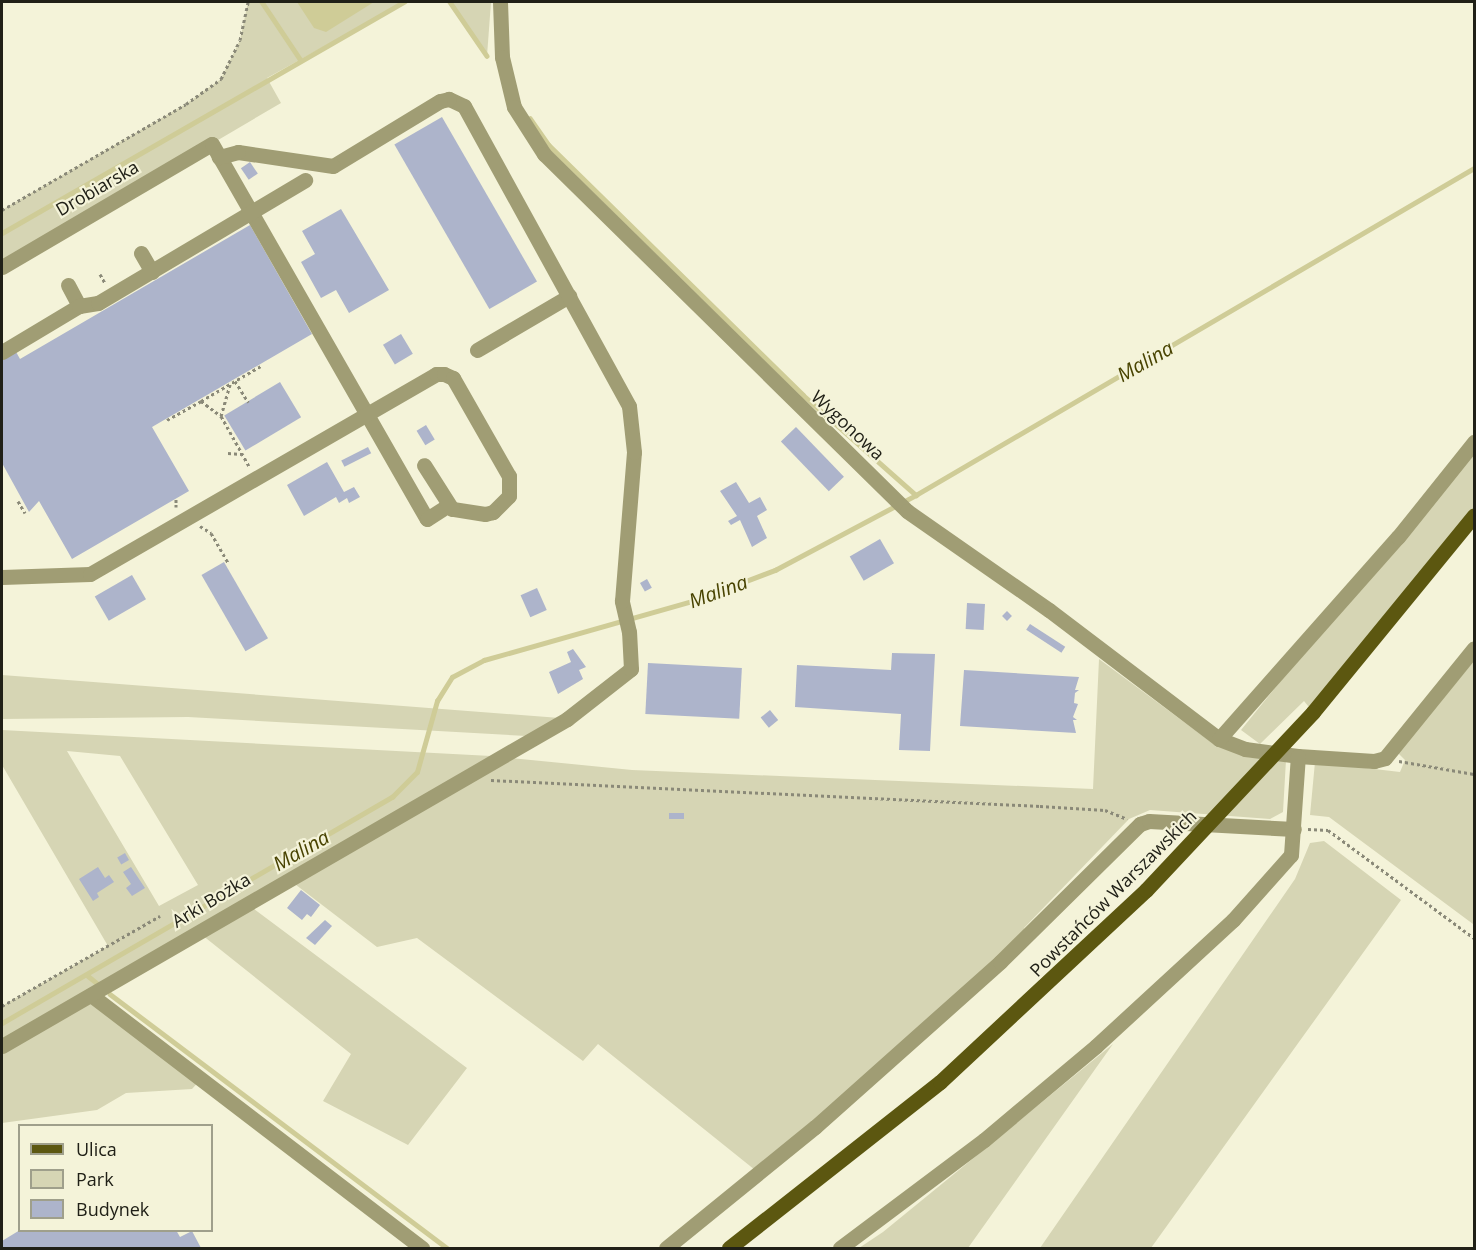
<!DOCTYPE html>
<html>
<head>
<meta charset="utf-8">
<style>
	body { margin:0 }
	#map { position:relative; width:1476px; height:1250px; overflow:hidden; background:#f4f3d9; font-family:"Open Sans",sans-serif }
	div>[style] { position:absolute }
	.green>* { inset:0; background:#d6d5b4 }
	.water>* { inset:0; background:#cfcc97 }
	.stream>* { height:4.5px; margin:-2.25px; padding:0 2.25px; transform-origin:2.25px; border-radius:2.25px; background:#cfcc97 }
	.building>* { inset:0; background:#adb4cb; transform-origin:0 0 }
	.path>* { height:3px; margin-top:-1.5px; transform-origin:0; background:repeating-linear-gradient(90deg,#8a8978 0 3px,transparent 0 6px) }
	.minor>* { height:15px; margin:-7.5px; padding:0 7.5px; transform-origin:7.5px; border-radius:7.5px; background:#a09d74 }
	.major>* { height:15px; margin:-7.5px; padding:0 7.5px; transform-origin:7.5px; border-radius:7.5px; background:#5c5710 }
	.major-bridge>* { height:15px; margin:-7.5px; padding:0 7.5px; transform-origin:7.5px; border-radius:7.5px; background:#5c5710 }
	span { translate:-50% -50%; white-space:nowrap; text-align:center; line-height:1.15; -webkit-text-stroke:4.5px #f4f3d9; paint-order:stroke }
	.street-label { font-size:18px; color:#202017 }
	.water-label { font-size:20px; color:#484301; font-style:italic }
	.frame { position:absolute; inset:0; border:3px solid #202017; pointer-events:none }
	.legend { position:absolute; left:18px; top:1124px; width:195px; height:108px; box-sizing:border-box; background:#f4f3d9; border:2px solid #9f9f8b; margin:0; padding:8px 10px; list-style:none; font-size:18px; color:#202017 }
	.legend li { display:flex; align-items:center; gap:12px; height:30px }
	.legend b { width:30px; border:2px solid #9f9f8b }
</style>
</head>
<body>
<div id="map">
	<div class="green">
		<div style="clip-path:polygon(248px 2px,404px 2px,267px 78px,281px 103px,2px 267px,2px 210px,186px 104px,221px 79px,240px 40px)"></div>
		<div style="clip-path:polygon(450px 2px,491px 2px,487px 56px)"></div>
		<div style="clip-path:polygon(1474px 442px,1474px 515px,1313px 712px,1304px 701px,1260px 744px,1241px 730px)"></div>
		<div style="clip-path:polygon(evenodd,1099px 659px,1215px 745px,1247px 757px,1286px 760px,1283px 812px,1270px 819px,1150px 810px,1129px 819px,1024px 928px,1027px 935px,760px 1174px,598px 1044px,583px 1061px,417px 938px,377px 947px,287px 878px,246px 903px,467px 1068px,408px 1145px,323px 1101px,351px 1054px,197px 931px,91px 995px,201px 1079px,192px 1089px,126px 1093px,97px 1110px,2px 1123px,2px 1006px,108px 946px,2px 765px,2px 730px,491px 756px,632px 770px,1093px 789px,1099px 659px,67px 751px,120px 756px,198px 885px,159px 906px,67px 751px)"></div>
		<div style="clip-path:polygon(1474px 661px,1474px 921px,1473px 924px,1329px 817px,1310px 815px,1315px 762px,1400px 772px,1405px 760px,1398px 753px)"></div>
		<div style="clip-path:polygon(2px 675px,560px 718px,526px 736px,188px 717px,2px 719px)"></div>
		<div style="clip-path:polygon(1324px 841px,1401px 900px,1151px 1248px,1040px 1248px,1295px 879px,1310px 843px)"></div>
		<div style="clip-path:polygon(1113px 1044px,968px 1248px,859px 1248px,883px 1232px)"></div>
	</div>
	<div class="water">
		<div style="clip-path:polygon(297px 2px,374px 2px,326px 32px,314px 28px)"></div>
	</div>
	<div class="stream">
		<div style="left:262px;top:2px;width:69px;rotate:56.3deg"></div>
		<div style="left:450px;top:2px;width:65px;rotate:55.6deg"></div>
		<div style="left:530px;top:118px;width:33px;rotate:55deg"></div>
		<div style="left:549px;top:145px;width:356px;rotate:44.5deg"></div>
		<div style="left:803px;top:395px;width:151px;rotate:41.5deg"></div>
		<div style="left:2px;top:233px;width:464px;rotate:-29.9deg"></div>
		<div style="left:87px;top:975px;width:14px;rotate:39deg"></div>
		<div style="left:110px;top:994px;width:422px;rotate:37deg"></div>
		<div style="left:2px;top:1023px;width:451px;rotate:-30.1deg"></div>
		<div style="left:392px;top:797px;width:35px;rotate:-45deg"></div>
		<div style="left:417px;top:772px;width:74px;rotate:-74.3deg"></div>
		<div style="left:437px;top:701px;width:28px;rotate:-58deg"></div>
		<div style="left:452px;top:677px;width:36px;rotate:-28deg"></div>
		<div style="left:484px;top:660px;width:220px;rotate:-15.8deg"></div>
		<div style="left:696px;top:600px;width:85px;rotate:-20.8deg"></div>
		<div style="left:775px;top:570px;width:160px;rotate:-28deg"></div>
		<div style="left:916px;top:495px;width:647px;rotate:-30.37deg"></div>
	</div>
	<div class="building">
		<div style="left:442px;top:117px;width:190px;height:55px;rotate:60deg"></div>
		<div style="left:250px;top:162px;width:14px;height:11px;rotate:56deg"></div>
		<div style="clip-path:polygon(341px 209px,389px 290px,349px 313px,336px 290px,321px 298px,301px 262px,315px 254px,302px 231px)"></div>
		<div style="clip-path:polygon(250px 225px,312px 334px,152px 427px,189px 491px,72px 559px,39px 501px,29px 512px,2px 463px,2px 358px,15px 350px,20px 359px)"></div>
		<div style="left:401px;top:334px;width:23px;height:21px;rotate:59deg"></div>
		<div style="left:280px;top:382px;width:41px;height:65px;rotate:59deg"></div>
		<div style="left:426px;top:425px;width:17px;height:11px;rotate:59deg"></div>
		<div style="left:796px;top:427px;width:69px;height:21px;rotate:46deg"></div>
		<div style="left:368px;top:447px;width:7px;height:30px;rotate:63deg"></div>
		<div style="clip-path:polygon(327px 462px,344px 492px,354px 487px,360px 497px,349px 503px,347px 498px,339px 503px,336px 497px,304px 516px,287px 485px)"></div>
		<div style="clip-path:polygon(736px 482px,749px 503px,760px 497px,767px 510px,757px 516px,767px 538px,752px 547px,740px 520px,731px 525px,728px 521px,737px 516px,720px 491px)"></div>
		<div style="left:880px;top:539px;width:28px;height:35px;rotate:60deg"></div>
		<div style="left:224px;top:562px;width:88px;height:26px;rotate:60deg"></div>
		<div style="left:132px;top:575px;width:28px;height:43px;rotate:60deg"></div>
		<div style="left:647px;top:579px;width:10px;height:8px;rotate:61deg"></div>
		<div style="left:537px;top:588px;width:24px;height:18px;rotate:66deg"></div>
		<div style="left:967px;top:603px;width:18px;height:26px;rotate:3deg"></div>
		<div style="left:1007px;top:611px;width:7px;height:7px;rotate:45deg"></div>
		<div style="left:1030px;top:624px;width:42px;height:7px;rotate:33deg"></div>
		<div style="clip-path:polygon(573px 649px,586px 667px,579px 670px,583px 679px,558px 694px,549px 672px,571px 662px,567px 652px)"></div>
		<div style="clip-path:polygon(892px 653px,935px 654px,930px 751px,899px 750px,901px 714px,795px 707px,797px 665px,891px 670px)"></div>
		<div style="left:648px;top:663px;width:94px;height:51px;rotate:3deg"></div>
		<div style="clip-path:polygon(964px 670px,1079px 677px,1075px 690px,1079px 690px,1075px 693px,1074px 703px,1078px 704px,1073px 717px,1077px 720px,1073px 720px,1076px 733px,960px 726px)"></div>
		<div style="left:770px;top:710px;width:13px;height:12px;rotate:51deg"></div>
		<div style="left:669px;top:813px;width:15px;height:6px"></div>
		<div style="left:125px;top:853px;width:8px;height:9px;rotate:60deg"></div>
		<div style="clip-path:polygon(98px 867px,105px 878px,109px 875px,114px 882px,97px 893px,99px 897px,93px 901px,79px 879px)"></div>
		<div style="clip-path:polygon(131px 867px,145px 888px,132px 896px,126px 888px,131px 884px,123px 872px)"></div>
		<div style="clip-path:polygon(301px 890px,320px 905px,311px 917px,307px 914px,302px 920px,287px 908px)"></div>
		<div style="clip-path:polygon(325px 920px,332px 926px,315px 945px,306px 938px)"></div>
		<div style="clip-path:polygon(20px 1230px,176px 1230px,180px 1237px,192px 1231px,201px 1248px,2px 1248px,2px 1241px)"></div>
	</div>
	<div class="path">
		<div style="left:2px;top:210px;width:212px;rotate:-29.9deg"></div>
		<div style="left:186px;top:104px;width:43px;rotate:-35.5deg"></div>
		<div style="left:221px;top:79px;width:43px;rotate:-64deg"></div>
		<div style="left:240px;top:40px;width:39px;rotate:-78deg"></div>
		<div style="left:100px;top:274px;width:10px;rotate:61deg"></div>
		<div style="left:235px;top:381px;width:25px;rotate:58deg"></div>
		<div style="left:201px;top:401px;width:69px;rotate:-30.3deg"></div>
		<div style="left:221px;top:416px;width:33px;rotate:-74deg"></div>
		<div style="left:167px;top:420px;width:39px;rotate:-29deg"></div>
		<div style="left:201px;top:401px;width:25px;rotate:37deg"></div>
		<div style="left:221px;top:416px;width:57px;rotate:60.8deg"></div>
		<div style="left:228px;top:453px;width:13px;rotate:4deg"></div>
		<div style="left:176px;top:499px;width:8px;rotate:90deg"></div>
		<div style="left:18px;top:501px;width:14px;rotate:60deg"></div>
		<div style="left:200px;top:526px;width:13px;rotate:32deg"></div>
		<div style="left:211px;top:533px;width:34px;rotate:60deg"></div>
		<div style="left:1399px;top:761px;width:76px;rotate:9.8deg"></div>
		<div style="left:491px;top:780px;width:550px;rotate:2.71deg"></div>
		<div style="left:1040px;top:806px;width:65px;rotate:3.5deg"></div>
		<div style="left:1105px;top:810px;width:24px;rotate:22deg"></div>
		<div style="left:1308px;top:829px;width:20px;rotate:3deg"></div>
		<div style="left:1328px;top:830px;width:182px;rotate:36.5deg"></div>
		<div style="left:2px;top:1006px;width:182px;rotate:-29.7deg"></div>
	</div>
	<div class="minor">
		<div style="left:500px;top:2px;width:55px;rotate:87.9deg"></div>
		<div style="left:502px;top:57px;width:51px;rotate:76.5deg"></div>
		<div style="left:514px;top:107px;width:56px;rotate:57.4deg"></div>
		<div style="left:544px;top:154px;width:509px;rotate:44.52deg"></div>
		<div style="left:907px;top:511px;width:173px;rotate:34.9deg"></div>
		<div style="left:1049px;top:610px;width:213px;rotate:37.2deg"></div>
		<div style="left:1219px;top:739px;width:28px;rotate:21deg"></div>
		<div style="left:1245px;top:749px;width:53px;rotate:7.5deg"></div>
		<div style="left:1298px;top:756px;width:76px;rotate:3.8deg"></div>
		<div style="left:1374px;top:761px;width:11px;rotate:-15deg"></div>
		<div style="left:1385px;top:758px;width:141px;rotate:-51deg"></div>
		<div style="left:141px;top:253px;width:22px;rotate:60deg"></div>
		<div style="left:2px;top:267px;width:243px;rotate:-30.4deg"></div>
		<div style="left:212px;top:144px;width:432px;rotate:60.2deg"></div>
		<div style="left:427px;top:519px;width:24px;rotate:-33deg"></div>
		<div style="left:68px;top:285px;width:24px;rotate:62deg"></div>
		<div style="left:477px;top:350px;width:107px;rotate:-30.4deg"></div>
		<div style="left:2px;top:352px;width:90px;rotate:-30.9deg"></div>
		<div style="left:79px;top:306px;width:19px;rotate:-9deg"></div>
		<div style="left:98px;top:303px;width:241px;rotate:-30.7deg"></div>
		<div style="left:2px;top:577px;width:88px;rotate:-2deg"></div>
		<div style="left:90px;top:574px;width:400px;rotate:-30deg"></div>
		<div style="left:436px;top:374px;width:8px"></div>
		<div style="left:444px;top:374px;width:10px;rotate:24deg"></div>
		<div style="left:453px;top:378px;width:113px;rotate:60.3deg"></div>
		<div style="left:509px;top:476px;width:20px;rotate:90deg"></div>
		<div style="left:509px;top:496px;width:23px;rotate:135deg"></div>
		<div style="left:493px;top:512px;width:8px;rotate:166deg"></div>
		<div style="left:485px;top:514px;width:33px;rotate:-171deg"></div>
		<div style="left:452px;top:509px;width:52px;rotate:-122.5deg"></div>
		<div style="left:1219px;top:739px;width:270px;rotate:-48.5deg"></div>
		<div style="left:1398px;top:537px;width:122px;rotate:-51.3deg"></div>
		<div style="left:91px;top:995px;width:417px;rotate:37.4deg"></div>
		<div style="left:2px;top:1046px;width:653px;rotate:-30.06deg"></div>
		<div style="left:567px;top:719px;width:81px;rotate:-38deg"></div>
		<div style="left:631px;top:669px;width:37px;rotate:-93deg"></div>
		<div style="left:629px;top:632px;width:32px;rotate:-103deg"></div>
		<div style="left:622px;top:601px;width:149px;rotate:-85.4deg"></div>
		<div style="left:634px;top:452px;width:46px;rotate:-96.2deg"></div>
		<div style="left:629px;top:406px;width:342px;rotate:-118.8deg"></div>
		<div style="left:464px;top:106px;width:17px;rotate:-155deg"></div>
		<div style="left:449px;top:99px;width:9px;rotate:167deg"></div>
		<div style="left:440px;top:101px;width:125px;rotate:148.7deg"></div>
		<div style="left:333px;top:166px;width:96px;rotate:-171.6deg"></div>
		<div style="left:238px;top:152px;width:20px;rotate:165deg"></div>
		<div style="left:666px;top:1248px;width:192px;rotate:-39.1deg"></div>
		<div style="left:815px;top:1127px;width:248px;rotate:-41.7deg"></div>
		<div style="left:1000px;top:962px;width:197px;rotate:-44.6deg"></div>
		<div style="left:1140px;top:824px;width:9px;rotate:-18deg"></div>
		<div style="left:1149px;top:821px;width:145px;rotate:3.2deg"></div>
		<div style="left:840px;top:1248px;width:180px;rotate:-36.9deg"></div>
		<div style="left:984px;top:1140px;width:146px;rotate:-40deg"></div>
		<div style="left:1096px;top:1046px;width:186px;rotate:-42.6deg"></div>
		<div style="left:1233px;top:920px;width:87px;rotate:-48.3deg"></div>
		<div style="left:1291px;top:855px;width:99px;rotate:-86deg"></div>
	</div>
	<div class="major">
		<div style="left:1313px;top:712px;width:254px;rotate:-50.7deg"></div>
		<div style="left:729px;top:1248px;width:268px;rotate:-38.2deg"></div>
		<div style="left:940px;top:1082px;width:282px;rotate:-43deg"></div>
	</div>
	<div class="major-bridge">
		<div style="left:1146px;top:890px;width:244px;rotate:-46.8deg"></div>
	</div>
	<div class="street-label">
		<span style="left:97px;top:188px;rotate:-30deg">Drobiarska</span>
		<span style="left:848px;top:425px;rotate:43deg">Wygonowa</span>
		<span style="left:1113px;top:893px;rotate:-45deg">Powstańców Warszawskich</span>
		<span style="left:211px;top:900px;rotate:-31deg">Arki Bożka</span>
	</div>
	<div class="water-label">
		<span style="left:1145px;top:361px;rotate:-30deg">Malina</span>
		<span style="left:718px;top:591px;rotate:-20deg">Malina</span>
		<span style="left:301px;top:850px;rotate:-30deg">Malina</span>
	</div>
	<div class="frame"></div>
	<ul class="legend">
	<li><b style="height:8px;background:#5c5710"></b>Ulica</li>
	<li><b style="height:16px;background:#d6d5b4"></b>Park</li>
	<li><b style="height:16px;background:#adb4cb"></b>Budynek</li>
	</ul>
</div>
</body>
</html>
